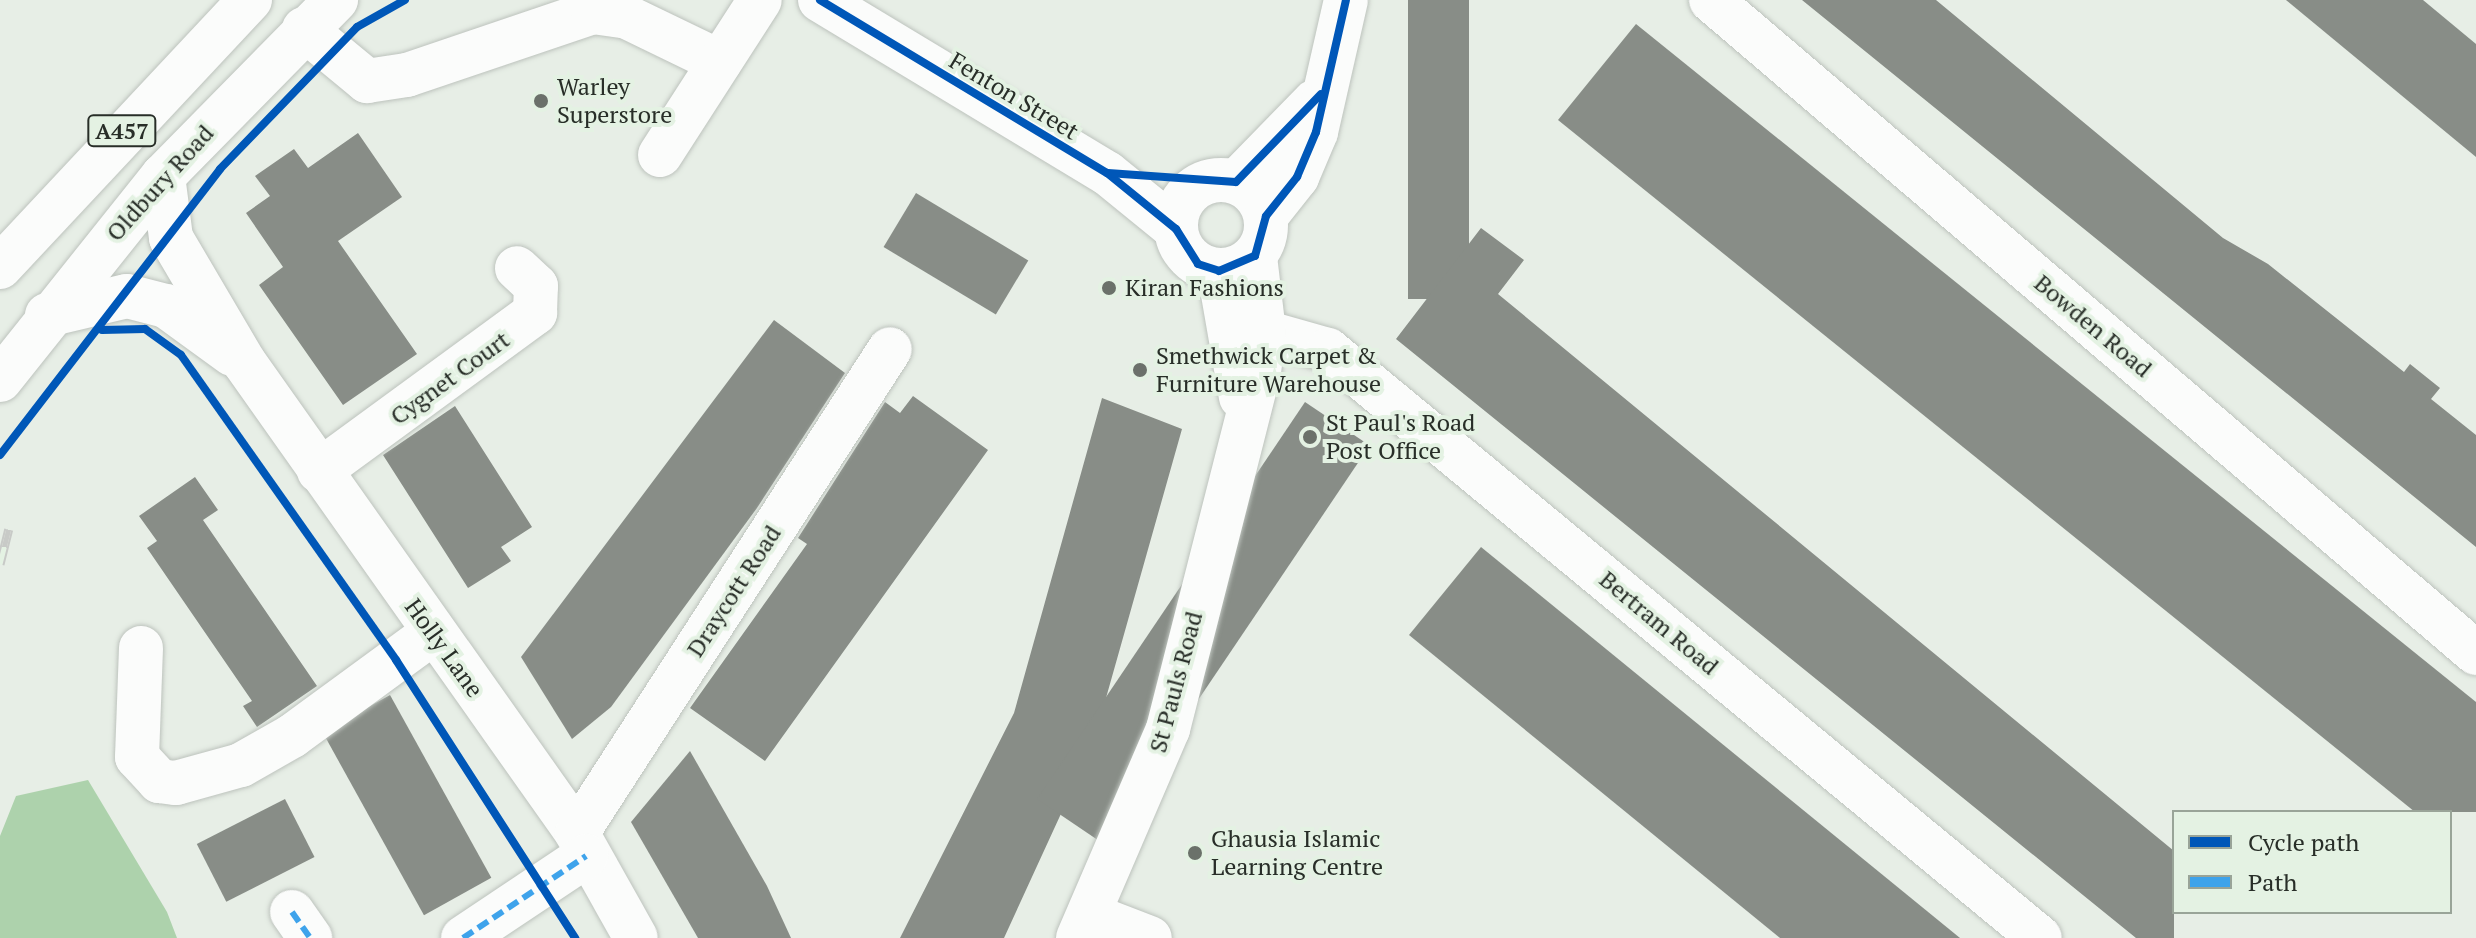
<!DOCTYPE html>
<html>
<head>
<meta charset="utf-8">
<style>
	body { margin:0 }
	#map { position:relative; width:2476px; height:938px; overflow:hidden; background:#e7eee6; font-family:"PT Serif",serif }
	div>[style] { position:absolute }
	.forest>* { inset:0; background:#add2ac }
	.building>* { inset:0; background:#888d87; transform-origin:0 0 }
	.roads { filter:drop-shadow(0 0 2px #bdc3bd) drop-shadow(0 0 2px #bdc3bd) }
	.minor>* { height:44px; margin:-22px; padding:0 22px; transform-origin:22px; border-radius:22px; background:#fbfcfb }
	.major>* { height:44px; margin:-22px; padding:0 22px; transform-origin:22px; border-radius:22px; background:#fbfcfb }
	.major>.ring { margin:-22px; padding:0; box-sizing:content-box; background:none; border:44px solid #fbfcfb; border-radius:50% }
	.rail>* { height:9px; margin-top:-4.5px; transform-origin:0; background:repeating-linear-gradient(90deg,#e4f2e3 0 18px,#c8cac7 0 36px); box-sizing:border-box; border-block:2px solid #c8cac7 }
	.quiet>* { height:6px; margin-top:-3px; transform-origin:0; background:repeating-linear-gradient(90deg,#3ea3eb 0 12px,transparent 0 18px) }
	.cycleway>* { height:8px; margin:-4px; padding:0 4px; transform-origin:4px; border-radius:4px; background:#0057b8 }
	.dots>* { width:22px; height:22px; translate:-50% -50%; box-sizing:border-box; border:4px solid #e4f2e3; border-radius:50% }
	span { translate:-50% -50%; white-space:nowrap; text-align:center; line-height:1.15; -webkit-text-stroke:8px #e4f2e3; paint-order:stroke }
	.shield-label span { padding:2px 6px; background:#e4f2e3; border:2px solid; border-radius:6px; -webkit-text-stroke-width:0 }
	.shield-label { font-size:22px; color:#282e28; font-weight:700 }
	.poi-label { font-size:24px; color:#282e28 }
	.left { translate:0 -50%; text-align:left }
	.street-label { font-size:24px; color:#282e28 }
	.legend { position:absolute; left:2172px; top:810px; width:280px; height:104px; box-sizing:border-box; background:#e4f2e3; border:2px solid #99a498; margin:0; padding:10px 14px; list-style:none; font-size:24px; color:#282e28 }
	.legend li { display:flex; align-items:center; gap:16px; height:40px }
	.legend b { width:40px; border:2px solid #99a498 }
</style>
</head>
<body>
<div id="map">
	<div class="forest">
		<div style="clip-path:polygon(88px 780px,167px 912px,177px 938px,0 938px,0 836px,16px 796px)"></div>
	</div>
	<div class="building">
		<div style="left:1408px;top:0;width:61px;height:299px"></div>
		<div style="clip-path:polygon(1802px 0,1936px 0,2223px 238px,2268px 264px,2404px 372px,2410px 364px,2440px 388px,2431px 399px,2476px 435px,2476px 547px)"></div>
		<div style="clip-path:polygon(2286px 0,2423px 0,2476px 44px,2476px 157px)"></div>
		<div style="clip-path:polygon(1636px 24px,2476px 702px,2476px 812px,2415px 812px,1558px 120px)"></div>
		<div style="clip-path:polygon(358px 133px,402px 197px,338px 241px,417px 354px,343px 405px,259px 285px,283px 267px,246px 213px,270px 196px,255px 176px,294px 149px,308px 168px)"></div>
		<div style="left:916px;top:193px;width:131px;height:63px;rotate:31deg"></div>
		<div style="clip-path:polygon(1481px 228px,1524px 260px,1498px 294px,2174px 851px,2174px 938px,2136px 938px,1396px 339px)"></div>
		<div style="clip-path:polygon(774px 320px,845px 373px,757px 508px,611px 707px,572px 739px,521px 657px)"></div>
		<div style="clip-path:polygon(913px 396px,988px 450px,765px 761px,690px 708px,807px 544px,798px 538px,885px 402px,900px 413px)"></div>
		<div style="clip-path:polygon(1102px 398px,1182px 429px,1093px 744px,1004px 938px,900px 938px,1014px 713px)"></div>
		<div style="left:1305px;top:402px;width:78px;height:479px;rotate:34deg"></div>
		<div style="clip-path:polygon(455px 406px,532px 527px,501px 547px,511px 561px,468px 588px,383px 455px)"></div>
		<div style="clip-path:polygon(195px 477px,218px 510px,203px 520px,317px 686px,257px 727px,243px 706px,252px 701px,147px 548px,157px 541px,139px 516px)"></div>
		<div style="clip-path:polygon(1481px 547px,1960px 938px,1780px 938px,1409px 635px)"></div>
		<div style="left:390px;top:695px;width:209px;height:77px;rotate:61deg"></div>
		<div style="clip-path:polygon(690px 751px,767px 886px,791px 938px,698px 938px,631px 822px)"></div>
		<div style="left:285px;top:799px;width:65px;height:99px;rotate:63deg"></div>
	</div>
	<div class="roads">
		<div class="minor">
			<div style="left:1711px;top:0;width:1006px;rotate:40.48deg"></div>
			<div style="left:304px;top:29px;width:82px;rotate:39.5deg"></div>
			<div style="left:367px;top:81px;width:40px;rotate:-8.5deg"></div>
			<div style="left:407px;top:75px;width:196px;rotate:-18.7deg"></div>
			<div style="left:593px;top:12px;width:34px;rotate:8deg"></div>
			<div style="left:627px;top:17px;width:103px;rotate:25.8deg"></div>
			<div style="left:660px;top:155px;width:184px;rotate:-57.2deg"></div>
			<div style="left:163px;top:176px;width:63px;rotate:82.6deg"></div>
			<div style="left:171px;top:238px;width:144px;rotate:59.5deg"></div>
			<div style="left:244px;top:362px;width:577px;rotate:54.74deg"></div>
			<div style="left:577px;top:833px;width:120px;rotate:60.7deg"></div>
			<div style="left:47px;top:315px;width:82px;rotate:-13.4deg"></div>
			<div style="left:127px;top:296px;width:40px;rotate:14.4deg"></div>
			<div style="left:166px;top:306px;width:82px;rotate:36deg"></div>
			<div style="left:1264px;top:332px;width:66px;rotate:15.7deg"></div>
			<div style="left:1328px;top:350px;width:923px;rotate:39.55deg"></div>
			<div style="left:319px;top:471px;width:268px;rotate:-36.2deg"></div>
			<div style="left:535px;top:313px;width:27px;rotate:-88deg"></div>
			<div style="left:536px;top:286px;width:26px;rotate:-137deg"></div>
			<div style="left:141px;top:648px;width:109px;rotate:92.1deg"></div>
			<div style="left:137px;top:757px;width:33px;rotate:47deg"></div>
			<div style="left:159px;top:781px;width:17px;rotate:7deg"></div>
			<div style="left:176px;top:783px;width:67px;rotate:-15.5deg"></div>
			<div style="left:241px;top:765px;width:59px;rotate:-29.6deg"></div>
			<div style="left:292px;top:736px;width:176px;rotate:-36.2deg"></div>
			<div style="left:577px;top:833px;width:576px;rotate:-57.11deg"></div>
			<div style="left:292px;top:912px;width:32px;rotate:55deg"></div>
			<div style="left:1090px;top:915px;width:64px;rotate:21deg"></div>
			<div style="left:463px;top:938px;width:148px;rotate:-33.7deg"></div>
		</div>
		<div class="major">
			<div style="left:820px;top:0;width:335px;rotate:31.1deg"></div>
			<div style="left:1107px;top:173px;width:89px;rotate:39.1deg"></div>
			<div class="ring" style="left:1176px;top:180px;width:46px;height:46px"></div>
			<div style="left:1236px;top:182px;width:112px;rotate:-45.7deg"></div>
			<div style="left:1266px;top:216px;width:50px;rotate:-51.5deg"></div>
			<div style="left:1297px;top:177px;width:49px;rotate:-67.1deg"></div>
			<div style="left:1316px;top:132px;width:135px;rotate:-77.2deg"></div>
			<div style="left:0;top:267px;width:366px;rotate:-46.9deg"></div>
			<div style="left:1219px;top:271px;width:128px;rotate:80.1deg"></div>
			<div style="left:0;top:380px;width:261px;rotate:-51.4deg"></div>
			<div style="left:163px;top:176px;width:247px;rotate:-45.5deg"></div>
			<div style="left:1078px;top:938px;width:228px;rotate:-66.7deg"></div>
			<div style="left:1168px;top:729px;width:368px;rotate:-75.7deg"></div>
			<div style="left:1259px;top:372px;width:40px;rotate:-82.9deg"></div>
			<div style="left:1264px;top:332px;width:77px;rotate:-96.8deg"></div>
		</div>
	</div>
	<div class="rail">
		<div style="left:0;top:564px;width:36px;rotate:-76deg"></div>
	</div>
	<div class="quiet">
		<div style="left:292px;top:912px;width:32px;rotate:55deg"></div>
		<div style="left:463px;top:938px;width:148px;rotate:-33.7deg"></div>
	</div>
	<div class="cycleway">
		<div style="left:820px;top:0;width:335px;rotate:31.1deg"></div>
		<div style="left:1107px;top:173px;width:89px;rotate:39.1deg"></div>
		<div style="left:1176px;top:229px;width:41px;rotate:57.8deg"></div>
		<div style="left:1198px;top:264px;width:22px;rotate:18deg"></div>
		<div style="left:1219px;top:271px;width:39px;rotate:-23deg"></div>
		<div style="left:1255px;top:256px;width:41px;rotate:-74.6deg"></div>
		<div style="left:1266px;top:216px;width:50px;rotate:-51.5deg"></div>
		<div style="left:1297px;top:177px;width:49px;rotate:-67.1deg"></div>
		<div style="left:1316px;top:132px;width:135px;rotate:-77.2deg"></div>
		<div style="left:1108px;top:173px;width:128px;rotate:4deg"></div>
		<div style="left:1236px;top:182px;width:122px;rotate:-46deg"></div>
		<div style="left:102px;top:330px;width:43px;rotate:-1.3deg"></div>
		<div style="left:145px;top:329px;width:44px;rotate:35.8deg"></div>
		<div style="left:181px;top:355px;width:373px;rotate:54.8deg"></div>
		<div style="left:396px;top:660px;width:331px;rotate:57.2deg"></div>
		<div style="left:0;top:455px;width:361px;rotate:-52.4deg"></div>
		<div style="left:220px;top:169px;width:197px;rotate:-46deg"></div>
		<div style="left:357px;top:27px;width:55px;rotate:-29.4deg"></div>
	</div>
	<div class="dots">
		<div style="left:541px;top:101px;background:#6b716a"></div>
		<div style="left:1109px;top:288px;background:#6b716a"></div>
		<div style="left:1140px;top:370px;background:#6b716a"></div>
		<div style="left:1310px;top:437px;background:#6b716a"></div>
		<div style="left:1195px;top:853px;background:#6b716a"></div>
	</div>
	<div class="shield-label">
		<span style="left:122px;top:131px">A457</span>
	</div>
	<div class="poi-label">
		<span class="left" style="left:557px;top:101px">Warley<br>Superstore</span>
		<span class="left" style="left:1125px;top:288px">Kiran Fashions</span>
		<span class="left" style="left:1156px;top:370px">Smethwick Carpet &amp;<br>Furniture Warehouse</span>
		<span class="left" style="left:1326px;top:437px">St Paul's Road<br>Post Office</span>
		<span class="left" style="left:1211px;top:853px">Ghausia Islamic<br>Learning Centre</span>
	</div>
	<div class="street-label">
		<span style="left:1014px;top:96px;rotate:31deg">Fenton Street</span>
		<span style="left:160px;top:183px;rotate:-48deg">Oldbury Road</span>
		<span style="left:2093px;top:326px;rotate:40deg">Bowden Road</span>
		<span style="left:450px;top:378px;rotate:-36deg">Cygnet Court</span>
		<span style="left:734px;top:591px;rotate:-57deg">Draycott Road</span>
		<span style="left:1659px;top:623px;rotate:40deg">Bertram Road</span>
		<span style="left:444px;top:648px;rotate:54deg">Holly Lane</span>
		<span style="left:1176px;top:682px;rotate:-75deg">St Pauls Road</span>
	</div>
	<ul class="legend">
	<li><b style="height:10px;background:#0057b8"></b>Cycle path</li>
	<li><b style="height:10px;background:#3ea3eb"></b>Path</li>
	</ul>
</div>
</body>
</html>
